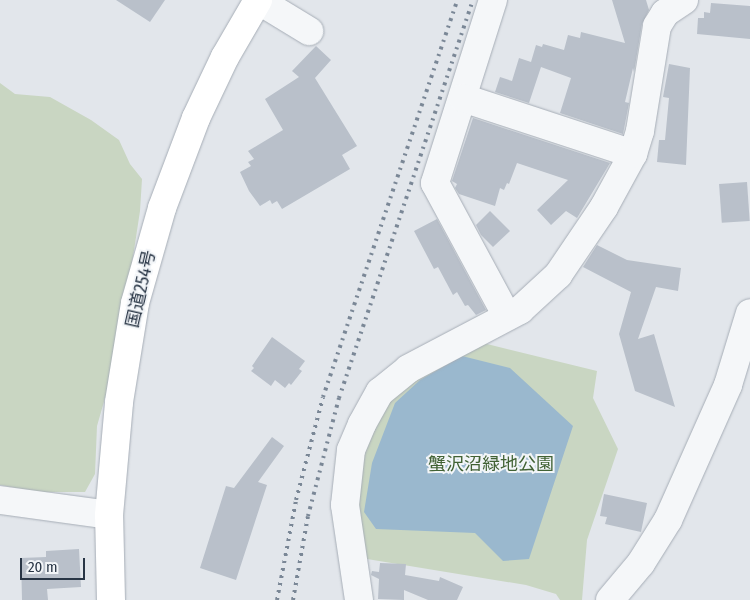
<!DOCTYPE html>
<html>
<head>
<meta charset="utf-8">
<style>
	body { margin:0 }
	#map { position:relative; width:750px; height:600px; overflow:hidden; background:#e2e6eb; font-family:"Fira Sans Condensed","Noto Sans JP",sans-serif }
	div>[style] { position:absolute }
	.green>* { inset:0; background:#c9d6c2 }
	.water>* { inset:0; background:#9ab8ce }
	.building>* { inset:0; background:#b9c0ca; transform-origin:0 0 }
	.roads { filter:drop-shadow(0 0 1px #a6adb6) drop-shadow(0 0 1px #a6adb6) }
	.minor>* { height:28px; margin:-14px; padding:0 14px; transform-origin:14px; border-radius:14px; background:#f5f7f9 }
	.highway>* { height:28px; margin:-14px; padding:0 14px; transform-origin:14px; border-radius:14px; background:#fff }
	.rail>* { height:4px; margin-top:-2px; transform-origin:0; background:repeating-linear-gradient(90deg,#7a8796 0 2.5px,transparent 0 7.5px) }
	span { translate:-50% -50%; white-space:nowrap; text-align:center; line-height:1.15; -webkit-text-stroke:4px #f2f5f8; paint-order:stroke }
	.street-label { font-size:18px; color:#283545 }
	.park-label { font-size:18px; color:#416234 }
	.scale { position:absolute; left:20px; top:558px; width:65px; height:22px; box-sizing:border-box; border:2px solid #283545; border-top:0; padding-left:6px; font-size:15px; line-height:18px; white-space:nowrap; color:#283545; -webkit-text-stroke:4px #f2f5f8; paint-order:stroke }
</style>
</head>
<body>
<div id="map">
	<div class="green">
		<div style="clip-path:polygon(0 83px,15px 94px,50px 97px,91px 120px,119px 140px,130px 164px,142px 179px,140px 211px,119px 349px,97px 426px,95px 474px,85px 492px,37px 492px,0 485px)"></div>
		<div style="clip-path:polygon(483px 343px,597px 371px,593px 398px,618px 449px,587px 540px,582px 600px,560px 600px,556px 594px,526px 585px,361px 558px,356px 535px,358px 462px,389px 394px)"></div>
	</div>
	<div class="water">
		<div style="clip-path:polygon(462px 356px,510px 368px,573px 426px,529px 559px,503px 561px,475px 533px,376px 529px,364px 512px,372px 463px,395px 403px,420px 380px)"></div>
	</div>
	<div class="building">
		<div style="clip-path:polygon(116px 0,165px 0,150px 22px)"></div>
		<div style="clip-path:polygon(612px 0,646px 0,649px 10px,642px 24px,634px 72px,633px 68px,625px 102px,629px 103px,623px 134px,560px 113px,571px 78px,541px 67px,529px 103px,495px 92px,500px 77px,512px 81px,519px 58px,531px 62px,536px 45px,542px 47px,543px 44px,564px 50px,568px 35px,580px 38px,581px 32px,625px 43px)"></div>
		<div style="clip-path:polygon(711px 3px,750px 6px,750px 39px,697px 34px,698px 18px,704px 18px,704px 12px,710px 13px)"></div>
		<div style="clip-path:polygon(316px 46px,331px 60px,315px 78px,357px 146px,342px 155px,350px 169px,282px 209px,277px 201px,272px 204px,270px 200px,260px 206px,249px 191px,240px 172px,251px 166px,248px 162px,254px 159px,248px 151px,283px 130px,265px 99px,299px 77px,292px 71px)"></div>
		<div style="clip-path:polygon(669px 64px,690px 68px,686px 165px,657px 162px,659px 140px,665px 140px,669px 98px,663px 97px)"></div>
		<div style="clip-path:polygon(473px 118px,610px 163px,577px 218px,566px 211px,551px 225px,537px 210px,568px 180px,517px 163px,509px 184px,507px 183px,504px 190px,500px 188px,495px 206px,459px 194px,455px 188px,457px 184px,452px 181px)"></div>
		<div style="left:747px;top:182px;width:39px;height:28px;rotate:86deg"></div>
		<div style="clip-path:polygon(490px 211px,510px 231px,493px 247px,481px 235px,476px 225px)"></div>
		<div style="clip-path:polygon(437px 219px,486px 310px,476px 315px,468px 305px,465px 306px,457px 292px,453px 295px,438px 267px,434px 269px,414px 231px)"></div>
		<div style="clip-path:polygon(597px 245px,627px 260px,681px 268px,678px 291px,656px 287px,638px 339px,654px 334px,675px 407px,635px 391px,619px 334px,631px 292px,583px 267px)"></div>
		<div style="clip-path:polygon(272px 337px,305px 361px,299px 369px,302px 371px,291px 385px,289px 383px,285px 388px,275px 380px,271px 386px,251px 371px,254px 368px,252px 366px)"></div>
		<div style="clip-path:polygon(272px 437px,284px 446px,258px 482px,267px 485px,236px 580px,200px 568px,226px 486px,234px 488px)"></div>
		<div style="clip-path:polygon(604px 494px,647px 503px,641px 532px,605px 524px,607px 517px,600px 516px)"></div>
		<div style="clip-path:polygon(79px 549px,81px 587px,47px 589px,48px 600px,22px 600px,21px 558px,46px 557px,46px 551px)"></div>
		<div style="clip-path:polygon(380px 563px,406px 564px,405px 575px,439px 581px,440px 577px,463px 587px,457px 600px,428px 600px,404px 590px,404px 600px,378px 599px,379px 579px,371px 575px,372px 571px,379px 572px)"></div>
	</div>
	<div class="roads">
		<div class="minor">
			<div style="left:258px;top:0;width:60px;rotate:31.3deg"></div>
			<div style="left:493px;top:0;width:192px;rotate:107.6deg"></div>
			<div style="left:435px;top:183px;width:151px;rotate:61.6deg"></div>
			<div style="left:463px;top:98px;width:179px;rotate:18.2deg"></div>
			<div style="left:0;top:500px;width:110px;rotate:7.8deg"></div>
			<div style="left:359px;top:600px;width:96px;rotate:-98.4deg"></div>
			<div style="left:345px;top:505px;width:55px;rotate:-83.8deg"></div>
			<div style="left:351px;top:450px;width:28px;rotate:-67deg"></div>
			<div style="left:362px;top:424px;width:37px;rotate:-61deg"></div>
			<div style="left:380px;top:392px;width:36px;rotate:-39deg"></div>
			<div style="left:408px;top:369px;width:127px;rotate:-27.8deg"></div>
			<div style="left:520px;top:310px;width:52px;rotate:-42.6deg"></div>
			<div style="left:558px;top:275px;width:82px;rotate:-55.9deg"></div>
			<div style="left:604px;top:207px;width:60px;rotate:-61.3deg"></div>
			<div style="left:633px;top:154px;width:24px;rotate:-73deg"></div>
			<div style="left:640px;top:131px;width:106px;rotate:-80.8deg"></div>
			<div style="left:657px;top:26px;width:15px;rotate:-58deg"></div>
			<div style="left:665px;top:13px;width:23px;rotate:-34deg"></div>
			<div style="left:610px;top:600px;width:48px;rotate:-50deg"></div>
			<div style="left:641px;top:563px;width:51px;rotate:-57.9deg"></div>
			<div style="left:668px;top:520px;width:148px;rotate:-66deg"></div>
			<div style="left:728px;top:385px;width:75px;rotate:-73deg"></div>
		</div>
		<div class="highway">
			<div style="left:111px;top:600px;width:85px;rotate:-91.3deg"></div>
			<div style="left:109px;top:515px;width:113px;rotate:-84.9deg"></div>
			<div style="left:119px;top:402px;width:100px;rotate:-80.8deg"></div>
			<div style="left:135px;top:303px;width:99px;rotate:-74.1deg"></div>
			<div style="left:162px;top:208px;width:96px;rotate:-69.3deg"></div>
			<div style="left:196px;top:118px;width:68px;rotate:-64.6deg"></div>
			<div style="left:225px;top:57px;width:66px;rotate:-59.9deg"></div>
		</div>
	</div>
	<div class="rail">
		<div style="left:277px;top:600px;width:102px;rotate:-79.2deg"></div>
		<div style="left:296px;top:500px;width:106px;rotate:-75.3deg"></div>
		<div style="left:323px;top:397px;width:419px;rotate:-71.3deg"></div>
		<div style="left:293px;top:600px;width:85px;rotate:-79.9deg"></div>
		<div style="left:308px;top:516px;width:122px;rotate:-75.3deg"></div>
		<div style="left:339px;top:398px;width:420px;rotate:-71.4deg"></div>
	</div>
	<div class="street-label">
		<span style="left:141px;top:289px;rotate:-77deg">国道254号</span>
	</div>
	<div class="park-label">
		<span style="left:491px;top:464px">蟹沢沼緑地公園</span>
	</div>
	<div class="scale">20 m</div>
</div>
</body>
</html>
